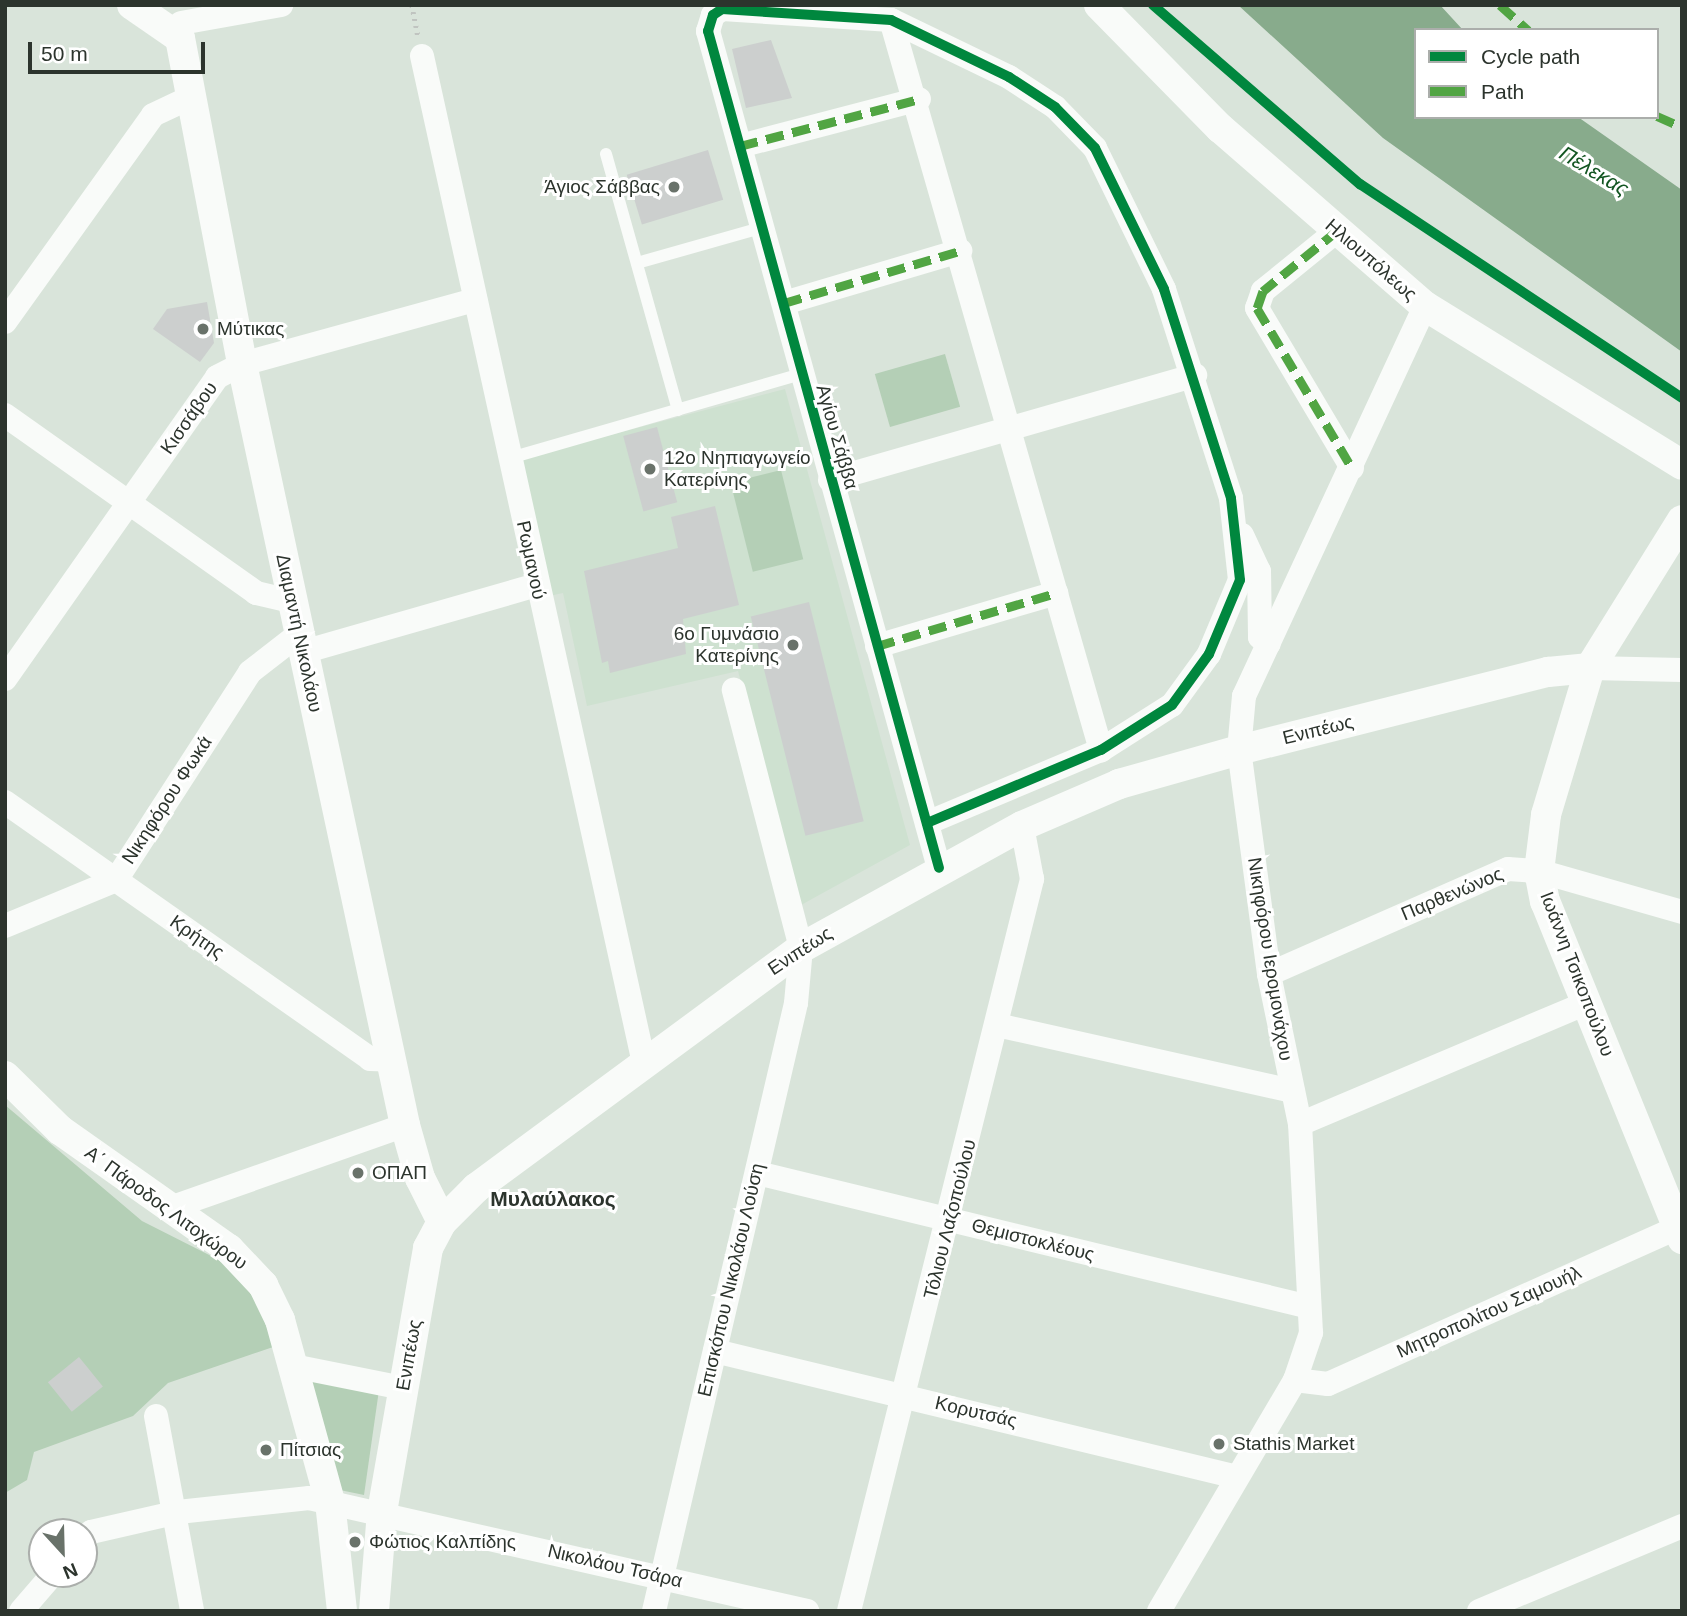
<!DOCTYPE html>
<html>
<head>
<meta charset="utf-8">
<style>
	body { margin:0 }
	#map { position:relative; width:1687px; height:1616px; overflow:hidden; background:#d9e4da; font-family:Arial,sans-serif }
	div>[style] { position:absolute }
	.built>* { inset:0; background:#cee1d0 }
	.green>* { inset:0; background:#b4cfb6; transform-origin:0 0 }
	.water>* { inset:0; background:#88ab8c }
	.building>* { inset:0; background:#cccfce; transform-origin:0 0 }
	.path>* { height:4.5px; margin-top:-2.25px; transform-origin:0; background:repeating-linear-gradient(90deg,#c0c4c0 0 2px,transparent 0 7px) }
	.service>* { height:12px; margin:-6px; padding:0 6px; transform-origin:6px; border-radius:6px; background:#f9fbf9 }
	.minor>* { height:24px; margin:-12px; padding:0 12px; transform-origin:12px; border-radius:12px; background:#f9fbf9 }
	.tertiary>* { height:30px; margin:-15px; padding:0 15px; transform-origin:15px; border-radius:15px; background:#f9fbf9 }
	.quiet>* { height:9px; margin-top:-4.5px; transform-origin:0; background:repeating-linear-gradient(90deg,#51a543 0 18px,transparent 0 27px) }
	.cycleway>* { height:10px; margin:-5px; padding:0 5px; transform-origin:5px; border-radius:5px; background:#00873e }
	.dots>* { width:19px; height:19px; translate:-50% -50%; box-sizing:border-box; border:4px solid #fff; border-radius:50% }
	span { translate:-50% -50%; white-space:nowrap; text-align:center; line-height:1.15; -webkit-text-stroke:6px #fff; paint-order:stroke }
	.poi-label { font-size:19px; color:#2c342d }
	.right { translate:-100% -50%; text-align:right }
	.left { translate:0 -50%; text-align:left }
	.street-label { font-size:19px; color:#2c342d }
	.water-label { font-size:21px; color:#135622; font-style:italic }
	.neighbourhood-label { font-size:21px; color:#2c342d; font-weight:700 }
	.frame { position:absolute; inset:0; border:7px solid #2c342d; pointer-events:none }
	.legend { position:absolute; left:1414px; top:28px; width:245px; height:91px; box-sizing:border-box; background:#fff; border:2px solid #abaeab; margin:0; padding:9px 12px; list-style:none; font-size:21px; color:#2c342d }
	.legend li { display:flex; align-items:center; gap:14px; height:35px }
	.legend b { width:35px; border:2px solid #abaeab }
	.north { position:absolute; left:28px; top:1518px; width:70px; height:70px; box-sizing:border-box; background:#fff; border:2px solid #abaeab; border-radius:50%; rotate:158deg; font-size:19px; font-weight:700; line-height:28px; text-align:center; color:#2c342d }
	.north::after { content:''; display:block; margin:auto; width:24px; height:32px; background:#69726a; clip-path:polygon(50% 0,100% 100%,50% 72%,0 100%) }
	.scale { position:absolute; left:28px; top:42px; width:177px; height:32px; box-sizing:border-box; border:4px solid #2c342d; border-top:0; padding-left:9px; font-size:21px; line-height:24px; white-space:nowrap; color:#2c342d; -webkit-text-stroke:5px #fff; paint-order:stroke }
</style>
</head>
<body>
<div id="map">
	<div class="built">
		<div style="clip-path:polygon(785px 389px,910px 845px,801px 905px,738px 671px,587px 706px,563px 593px,549px 596px,519px 459px)"></div>
	</div>
	<div class="green">
		<div style="left:945px;top:354px;width:55px;height:73px;rotate:74deg"></div>
		<div style="left:781px;top:470px;width:92px;height:52px;rotate:76deg"></div>
		<div style="clip-path:polygon(5px 1105px,142px 1221px,225px 1263px,250px 1285px,276px 1346px,168px 1383px,133px 1416px,34px 1452px,27px 1480px,5px 1493px)"></div>
		<div style="clip-path:polygon(305px 1374px,379px 1390px,364px 1495px,335px 1489px)"></div>
	</div>
	<div class="water">
		<div style="clip-path:polygon(1238px 5px,1440px 5px,1463px 30px,1416px 30px,1416px 117px,1578px 117px,1682px 190px,1682px 352px,1383px 138px)"></div>
	</div>
	<div class="building">
		<div style="clip-path:polygon(771px 40px,792px 98px,746px 108px,732px 49px)"></div>
		<div style="left:708px;top:150px;width:52px;height:85px;rotate:73deg"></div>
		<div style="clip-path:polygon(207px 302px,214px 343px,200px 362px,153px 329px,167px 309px)"></div>
		<div style="left:657px;top:427px;width:78px;height:35px;rotate:75deg"></div>
		<div style="clip-path:polygon(715px 506px,739px 605px,683px 619px,686px 654px,610px 673px,608px 661px,602px 663px,584px 571px,678px 548px,671px 517px)"></div>
		<div style="left:809px;top:602px;width:226px;height:60px;rotate:76deg"></div>
		<div style="left:79px;top:1357px;width:38px;height:40px;rotate:51deg"></div>
	</div>
	<div class="path">
		<div style="left:412px;top:5px;width:31px;rotate:79deg"></div>
	</div>
	<div class="service">
		<div style="left:606px;top:154px;width:266px;rotate:74.3deg"></div>
		<div style="left:637px;top:263px;width:132px;rotate:-15.8deg"></div>
		<div style="left:510px;top:458px;width:303px;rotate:-16.1deg"></div>
	</div>
	<div class="minor">
		<div style="left:891px;top:20px;width:760px;rotate:73.95deg"></div>
		<div style="left:181px;top:23px;width:102px;rotate:-10.2deg"></div>
		<div style="left:422px;top:56px;width:1031px;rotate:77.57deg"></div>
		<div style="left:740px;top:146px;width:185px;rotate:-14.7deg"></div>
		<div style="left:1338px;top:230px;width:97px;rotate:140.9deg"></div>
		<div style="left:1263px;top:291px;width:18px;rotate:109deg"></div>
		<div style="left:1257px;top:308px;width:186px;rotate:59.3deg"></div>
		<div style="left:784px;top:303px;width:184px;rotate:-16.5deg"></div>
		<div style="left:5px;top:322px;width:254px;rotate:-54.4deg"></div>
		<div style="left:153px;top:115px;width:42px;rotate:-25.3deg"></div>
		<div style="left:5px;top:415px;width:308px;rotate:35.3deg"></div>
		<div style="left:256px;top:593px;width:37px;rotate:13deg"></div>
		<div style="left:830px;top:480px;width:380px;rotate:-16deg"></div>
		<div style="left:1242px;top:535px;width:40px;rotate:65deg"></div>
		<div style="left:1259px;top:571px;width:66px;rotate:89.1deg"></div>
		<div style="left:1260px;top:637px;width:11px;rotate:38deg"></div>
		<div style="left:877px;top:646px;width:187px;rotate:-16.5deg"></div>
		<div style="left:303px;top:652px;width:242px;rotate:-16deg"></div>
		<div style="left:1590px;top:668px;width:92px;rotate:1.2deg"></div>
		<div style="left:5px;top:679px;width:369px;rotate:-54.9deg"></div>
		<div style="left:217px;top:377px;width:28px;rotate:-27deg"></div>
		<div style="left:242px;top:364px;width:242px;rotate:-15.4deg"></div>
		<div style="left:5px;top:802px;width:446px;rotate:35.1deg"></div>
		<div style="left:370px;top:1059px;width:23px;rotate:2deg"></div>
		<div style="left:927px;top:823px;width:189px;rotate:-22.8deg"></div>
		<div style="left:1101px;top:750px;width:84px;rotate:-32.4deg"></div>
		<div style="left:1172px;top:705px;width:63px;rotate:-54deg"></div>
		<div style="left:1209px;top:654px;width:80px;rotate:-67.3deg"></div>
		<div style="left:1240px;top:580px;width:82px;rotate:-96.3deg"></div>
		<div style="left:1231px;top:498px;width:219px;rotate:-107.8deg"></div>
		<div style="left:1164px;top:289px;width:157px;rotate:-116.1deg"></div>
		<div style="left:1095px;top:148px;width:57px;rotate:-134.3deg"></div>
		<div style="left:1055px;top:107px;width:55px;rotate:-146.9deg"></div>
		<div style="left:1009px;top:77px;width:131px;rotate:-154.2deg"></div>
		<div style="left:891px;top:20px;width:169px;rotate:-176.3deg"></div>
		<div style="left:722px;top:9px;width:11px;rotate:146deg"></div>
		<div style="left:713px;top:15px;width:17px;rotate:107deg"></div>
		<div style="left:708px;top:31px;width:868px;rotate:74.57deg"></div>
		<div style="left:5px;top:926px;width:120px;rotate:-22.5deg"></div>
		<div style="left:116px;top:880px;width:247px;rotate:-57.2deg"></div>
		<div style="left:250px;top:672px;width:62px;rotate:-37.8deg"></div>
		<div style="left:1269px;top:974px;width:261px;rotate:-23.7deg"></div>
		<div style="left:1508px;top:869px;width:31px;rotate:4deg"></div>
		<div style="left:1539px;top:871px;width:149px;rotate:16deg"></div>
		<div style="left:997px;top:1025px;width:303px;rotate:12.6deg"></div>
		<div style="left:1300px;top:1124px;width:311px;rotate:-22.9deg"></div>
		<div style="left:757px;top:1173px;width:568px;rotate:13.64deg"></div>
		<div style="left:167px;top:1209px;width:252px;rotate:-19.4deg"></div>
		<div style="left:715px;top:1351px;width:537px;rotate:13.57deg"></div>
		<div style="left:293px;top:1366px;width:112px;rotate:11.3deg"></div>
		<div style="left:1295px;top:1380px;width:33px;rotate:7deg"></div>
		<div style="left:1328px;top:1384px;width:388px;rotate:-24.1deg"></div>
		<div style="left:156px;top:1416px;width:198px;rotate:79.5deg"></div>
		<div style="left:84px;top:1539px;width:10px;rotate:-45deg"></div>
		<div style="left:91px;top:1532px;width:89px;rotate:-12.9deg"></div>
		<div style="left:178px;top:1512px;width:132px;rotate:-6.1deg"></div>
		<div style="left:309px;top:1498px;width:511px;rotate:12.78deg"></div>
		<div style="left:21px;top:1611px;width:49px;rotate:-49.1deg"></div>
		<div style="left:654px;top:1611px;width:624px;rotate:-76.85deg"></div>
		<div style="left:796px;top:1003px;width:55px;rotate:-84.8deg"></div>
		<div style="left:801px;top:948px;width:267px;rotate:-104.6deg"></div>
		<div style="left:849px;top:1611px;width:755px;rotate:-75.96deg"></div>
		<div style="left:1032px;top:879px;width:54px;rotate:-100.7deg"></div>
		<div style="left:1159px;top:1611px;width:268px;rotate:-59.5deg"></div>
		<div style="left:1295px;top:1380px;width:50px;rotate:-71.2deg"></div>
		<div style="left:1311px;top:1333px;width:209px;rotate:-93deg"></div>
		<div style="left:1300px;top:1124px;width:153px;rotate:-101.7deg"></div>
		<div style="left:1269px;top:974px;width:226px;rotate:-97.6deg"></div>
		<div style="left:1239px;top:750px;width:54px;rotate:-84.7deg"></div>
		<div style="left:1244px;top:696px;width:430px;rotate:-65.1deg"></div>
		<div style="left:1479px;top:1611px;width:220px;rotate:-22.7deg"></div>
	</div>
	<div class="tertiary">
		<div style="left:132px;top:5px;width:58px;rotate:34.5deg"></div>
		<div style="left:180px;top:38px;width:332px;rotate:79.2deg"></div>
		<div style="left:242px;top:364px;width:778px;rotate:77.91deg"></div>
		<div style="left:405px;top:1125px;width:55px;rotate:74.2deg"></div>
		<div style="left:420px;top:1178px;width:49px;rotate:63.4deg"></div>
		<div style="left:1099px;top:5px;width:173px;rotate:45.5deg"></div>
		<div style="left:1220px;top:128px;width:271px;rotate:41deg"></div>
		<div style="left:1425px;top:306px;width:302px;rotate:31.7deg"></div>
		<div style="left:1682px;top:520px;width:174px;rotate:121.9deg"></div>
		<div style="left:1590px;top:668px;width:153px;rotate:106.7deg"></div>
		<div style="left:1546px;top:815px;width:56px;rotate:97.1deg"></div>
		<div style="left:1539px;top:871px;width:31px;rotate:79deg"></div>
		<div style="left:1545px;top:901px;width:365px;rotate:67.9deg"></div>
		<div style="left:5px;top:1076px;width:77px;rotate:44.5deg"></div>
		<div style="left:60px;top:1130px;width:207px;rotate:35.2deg"></div>
		<div style="left:229px;top:1249px;width:50px;rotate:46.6deg"></div>
		<div style="left:263px;top:1285px;width:39px;rotate:64deg"></div>
		<div style="left:280px;top:1320px;width:189px;rotate:74.6deg"></div>
		<div style="left:330px;top:1502px;width:110px;rotate:83.7deg"></div>
		<div style="left:374px;top:1611px;width:99px;rotate:-85.4deg"></div>
		<div style="left:382px;top:1512px;width:268px;rotate:-80.1deg"></div>
		<div style="left:428px;top:1248px;width:30px;rotate:-62deg"></div>
		<div style="left:442px;top:1222px;width:48px;rotate:-45deg"></div>
		<div style="left:476px;top:1188px;width:404px;rotate:-36.4deg"></div>
		<div style="left:801px;top:948px;width:252px;rotate:-28.9deg"></div>
		<div style="left:1022px;top:826px;width:106px;rotate:-23.4deg"></div>
		<div style="left:1119px;top:784px;width:125px;rotate:-15.8deg"></div>
		<div style="left:1239px;top:750px;width:319px;rotate:-14.2deg"></div>
		<div style="left:1548px;top:672px;width:42px;rotate:-5.4deg"></div>
	</div>
	<div class="quiet">
		<div style="left:1500px;top:5px;width:38px;rotate:42deg"></div>
		<div style="left:1657px;top:116px;width:27px;rotate:24deg"></div>
		<div style="left:740px;top:146px;width:185px;rotate:-14.7deg"></div>
		<div style="left:1338px;top:230px;width:97px;rotate:140.9deg"></div>
		<div style="left:1263px;top:291px;width:18px;rotate:109deg"></div>
		<div style="left:1257px;top:308px;width:186px;rotate:59.3deg"></div>
		<div style="left:784px;top:303px;width:184px;rotate:-16.5deg"></div>
		<div style="left:877px;top:646px;width:187px;rotate:-16.5deg"></div>
	</div>
	<div class="cycleway">
		<div style="left:1153px;top:5px;width:274px;rotate:40.9deg"></div>
		<div style="left:1360px;top:184px;width:387px;rotate:33.6deg"></div>
		<div style="left:927px;top:823px;width:189px;rotate:-22.8deg"></div>
		<div style="left:1101px;top:750px;width:84px;rotate:-32.4deg"></div>
		<div style="left:1172px;top:705px;width:63px;rotate:-54deg"></div>
		<div style="left:1209px;top:654px;width:80px;rotate:-67.3deg"></div>
		<div style="left:1240px;top:580px;width:82px;rotate:-96.3deg"></div>
		<div style="left:1231px;top:498px;width:219px;rotate:-107.8deg"></div>
		<div style="left:1164px;top:289px;width:157px;rotate:-116.1deg"></div>
		<div style="left:1095px;top:148px;width:57px;rotate:-134.3deg"></div>
		<div style="left:1055px;top:107px;width:55px;rotate:-146.9deg"></div>
		<div style="left:1009px;top:77px;width:131px;rotate:-154.2deg"></div>
		<div style="left:891px;top:20px;width:169px;rotate:-176.3deg"></div>
		<div style="left:722px;top:9px;width:11px;rotate:146deg"></div>
		<div style="left:713px;top:15px;width:17px;rotate:107deg"></div>
		<div style="left:708px;top:31px;width:868px;rotate:74.57deg"></div>
	</div>
	<div class="dots">
		<div style="left:674px;top:187px;background:#69726a"></div>
		<div style="left:203px;top:329px;background:#69726a"></div>
		<div style="left:650px;top:469px;background:#69726a"></div>
		<div style="left:793px;top:645px;background:#69726a"></div>
		<div style="left:358px;top:1173px;background:#69726a"></div>
		<div style="left:1219px;top:1444px;background:#69726a"></div>
		<div style="left:266px;top:1450px;background:#69726a"></div>
		<div style="left:355px;top:1542px;background:#69726a"></div>
	</div>
	<div class="poi-label">
		<span class="right" style="left:660px;top:187px">Άγιος Σάββας</span>
		<span class="left" style="left:217px;top:329px">Μύτικας</span>
		<span class="left" style="left:664px;top:469px">12ο Νηπιαγωγείο<br>Κατερίνης</span>
		<span class="right" style="left:779px;top:645px">6ο Γυμνάσιο<br>Κατερίνης</span>
		<span class="left" style="left:372px;top:1173px">ΟΠΑΠ</span>
		<span class="left" style="left:1233px;top:1444px">Stathis Market</span>
		<span class="left" style="left:280px;top:1450px">Πίτσιας</span>
		<span class="left" style="left:369px;top:1542px">Φώτιος Καλπίδης</span>
	</div>
	<div class="street-label">
		<span style="left:1371px;top:260px;rotate:41deg">Ηλιουπόλεως</span>
		<span style="left:189px;top:418px;rotate:-55deg">Κισσάβου</span>
		<span style="left:837px;top:437px;rotate:74deg">Αγίου Σάββα</span>
		<span style="left:531px;top:560px;rotate:78deg">Ρωμανού</span>
		<span style="left:299px;top:633px;rotate:78deg">Διαμαντή Νικολάου</span>
		<span style="left:1318px;top:730px;rotate:-14deg">Ενιπέως</span>
		<span style="left:167px;top:800px;rotate:-57deg">Νικηφόρου Φωκά</span>
		<span style="left:1452px;top:894px;rotate:-23deg">Παρθενώνος</span>
		<span style="left:197px;top:937px;rotate:35deg">Κρήτης</span>
		<span style="left:800px;top:951px;rotate:-33deg">Ενιπέως</span>
		<span style="left:1270px;top:959px;rotate:81deg">Νικηφόρου Ιερομονάχου</span>
		<span style="left:1577px;top:974px;rotate:69deg">Ιωάννη Τσικοπούλου</span>
		<span style="left:166px;top:1208px;rotate:36deg">Α΄ Πάροδος Λιτοχώρου</span>
		<span style="left:950px;top:1219px;rotate:-76deg">Τόλιου Λαζοπούλου</span>
		<span style="left:1033px;top:1240px;rotate:14deg">Θεμιστοκλέους</span>
		<span style="left:731px;top:1280px;rotate:-77deg">Επισκόπου Νικολάου Λούση</span>
		<span style="left:1489px;top:1312px;rotate:-24deg">Μητροπολίτου Σαμουήλ</span>
		<span style="left:409px;top:1355px;rotate:-80deg">Ενιπέως</span>
		<span style="left:976px;top:1412px;rotate:13deg">Κορυτσάς</span>
		<span style="left:615px;top:1566px;rotate:13deg">Νικολάου Τσάρα</span>
	</div>
	<div class="water-label">
		<span style="left:1594px;top:171px;rotate:31deg">Πέλεκας</span>
	</div>
	<div class="neighbourhood-label">
		<span style="left:553px;top:1199px">Μυλαύλακος</span>
	</div>
	<div class="frame"></div>
	<ul class="legend">
	<li><b style="height:9px;background:#00873e"></b>Cycle path</li>
	<li><b style="height:9px;background:#51a543"></b>Path</li>
	</ul>
	<div class="north">N</div>
	<div class="scale">50 m</div>
</div>
</body>
</html>
